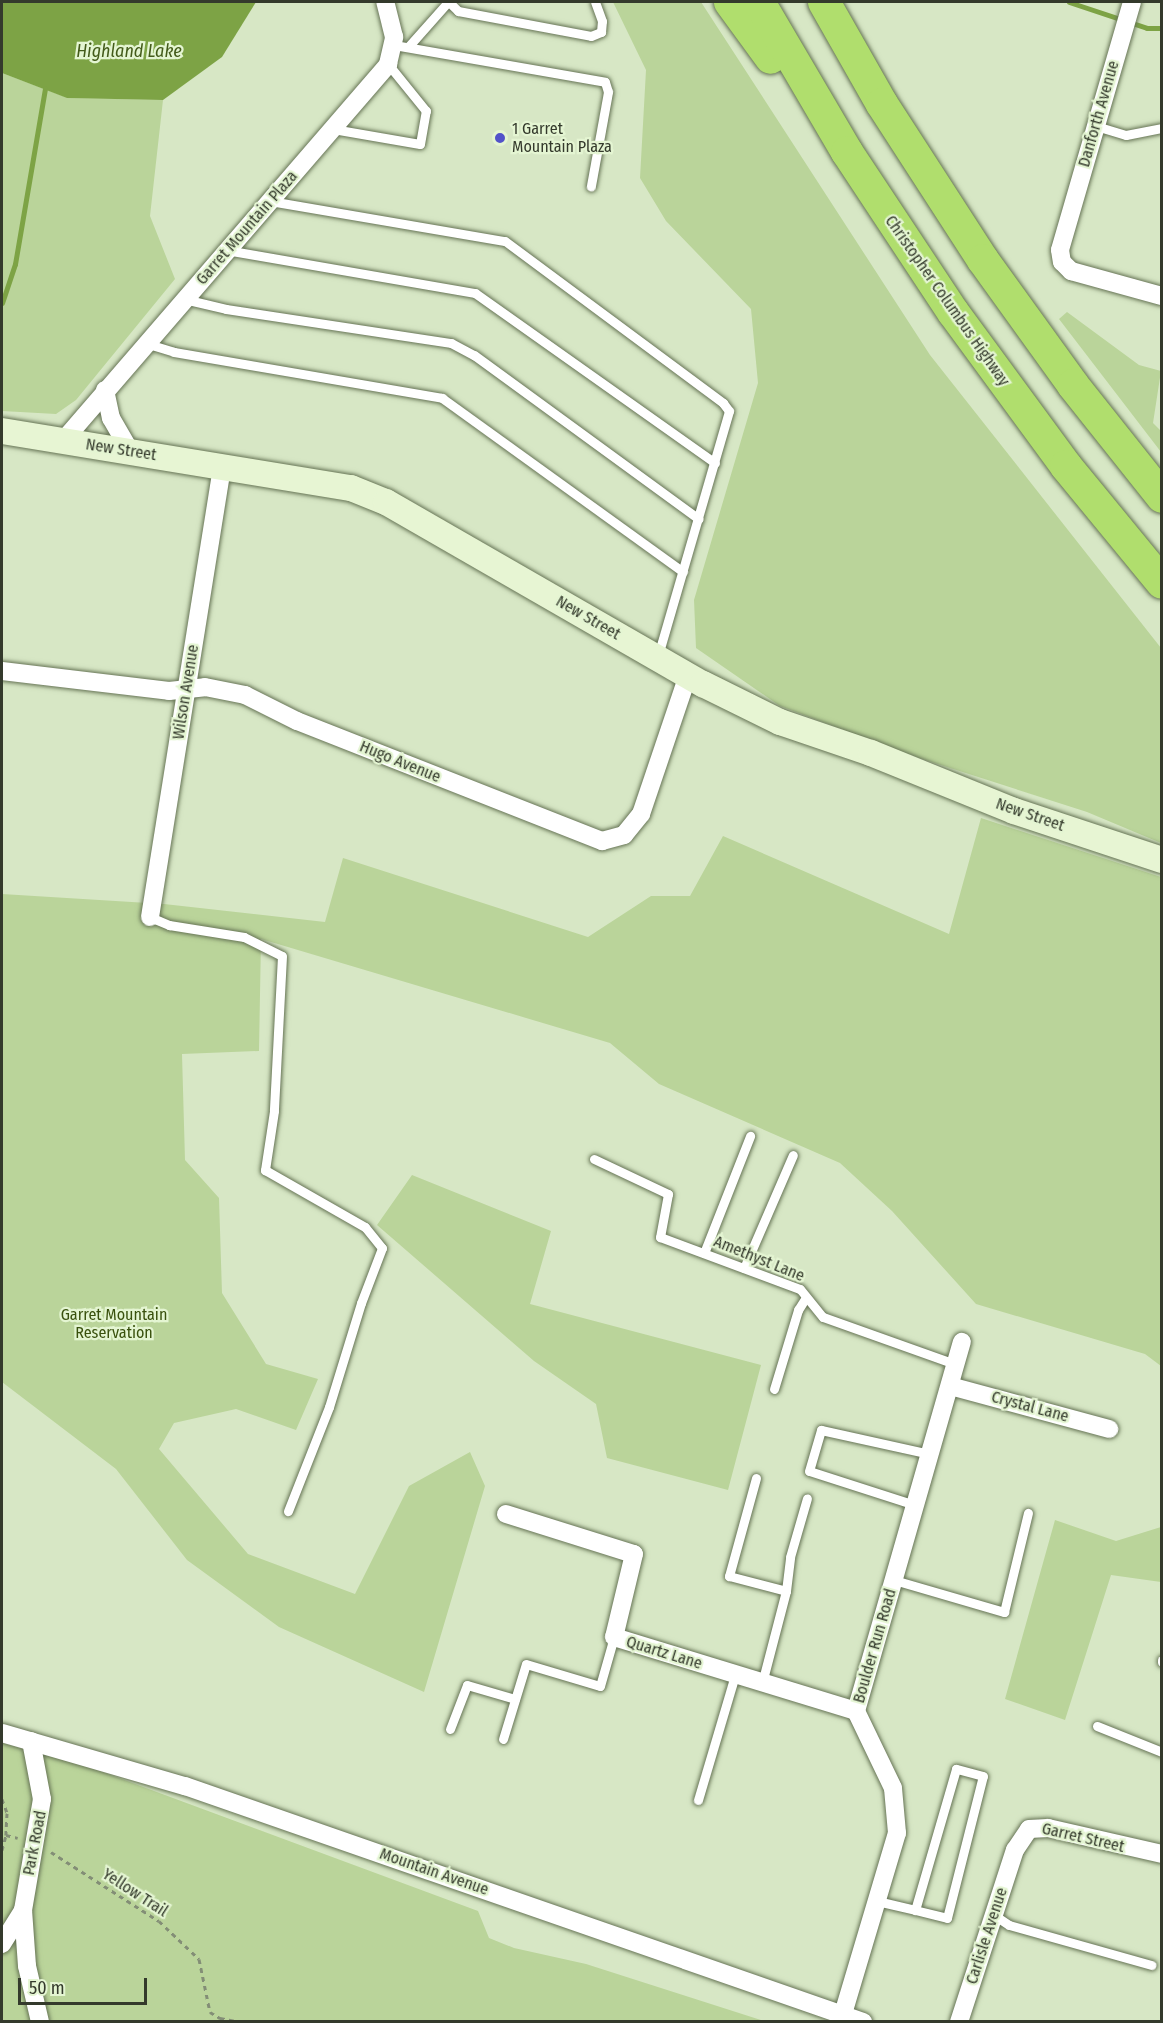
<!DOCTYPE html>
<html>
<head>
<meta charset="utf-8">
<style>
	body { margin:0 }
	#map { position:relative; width:1163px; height:2023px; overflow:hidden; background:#d7e7c5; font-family:"Fira Sans Condensed",sans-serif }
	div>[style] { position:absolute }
	.green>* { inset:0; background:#bad49a }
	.water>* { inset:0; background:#7da345 }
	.stream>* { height:5px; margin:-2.5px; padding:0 2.5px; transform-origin:2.5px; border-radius:2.5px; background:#7da345 }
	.path>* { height:3px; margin-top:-1.5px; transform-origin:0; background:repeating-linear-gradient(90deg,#838e76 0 4.5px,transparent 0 9px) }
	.roads { filter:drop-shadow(0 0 2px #667455) drop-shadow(0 0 2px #667455) }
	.lane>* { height:9px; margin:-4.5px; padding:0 4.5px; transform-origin:4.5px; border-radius:4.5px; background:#fff }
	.street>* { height:18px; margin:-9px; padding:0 9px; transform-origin:9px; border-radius:9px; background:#fff }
	.secondary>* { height:26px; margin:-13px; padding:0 13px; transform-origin:13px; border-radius:13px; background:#e7f5d3 }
	.highway>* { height:32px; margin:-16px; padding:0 16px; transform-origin:16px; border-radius:16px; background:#b0de6d }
	.dots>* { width:16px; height:16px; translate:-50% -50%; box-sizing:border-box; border:3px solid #e4f5d2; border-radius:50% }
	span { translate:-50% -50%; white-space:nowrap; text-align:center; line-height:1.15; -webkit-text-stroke:4.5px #e4f5d2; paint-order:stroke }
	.street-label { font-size:16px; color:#343a2c }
	.poi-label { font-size:16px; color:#343a2c }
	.left { translate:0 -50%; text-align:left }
	.park-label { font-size:16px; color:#39510d }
	.water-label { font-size:18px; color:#435b1a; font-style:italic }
	.frame { position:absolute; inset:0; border:3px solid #343a2c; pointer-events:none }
	.scale { position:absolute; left:18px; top:1978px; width:129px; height:27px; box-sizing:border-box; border:3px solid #343a2c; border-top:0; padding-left:8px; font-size:18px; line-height:21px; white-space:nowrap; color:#343a2c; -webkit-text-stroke:4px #e4f5d2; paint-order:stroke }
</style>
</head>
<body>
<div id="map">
	<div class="green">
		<div style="clip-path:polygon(613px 2px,701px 2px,930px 355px,1161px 648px,1161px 843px,1087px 812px,919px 758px,780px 706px,696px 648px,694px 600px,758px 383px,751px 309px,666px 221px,640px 178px,646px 70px)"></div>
		<div style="clip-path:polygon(2px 73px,68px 98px,163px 100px,150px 216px,175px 279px,76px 400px,56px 414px,2px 411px)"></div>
		<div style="clip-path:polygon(1067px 312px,1139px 365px,1161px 371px,1153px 423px,1161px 431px,1161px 452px,1059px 319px)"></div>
		<div style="clip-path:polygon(981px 818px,1161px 877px,1161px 1366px,1145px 1354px,976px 1304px,892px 1211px,840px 1163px,659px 1084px,610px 1043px,261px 939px,259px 1051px,182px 1054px,185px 1160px,219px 1198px,222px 1293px,266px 1364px,318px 1379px,296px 1430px,236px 1409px,174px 1423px,159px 1449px,248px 1554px,355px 1594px,409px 1486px,470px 1452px,485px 1486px,424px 1692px,279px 1627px,187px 1560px,116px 1469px,2px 1382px,2px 894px,164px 904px,325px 922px,343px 858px,588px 937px,651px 896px,690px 896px,723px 836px,949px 934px)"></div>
		<div style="clip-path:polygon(412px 1175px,551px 1231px,530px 1304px,761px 1365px,728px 1490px,607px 1458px,596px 1404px,534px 1361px,377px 1225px)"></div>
		<div style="clip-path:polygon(1055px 1520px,1116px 1541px,1161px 1527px,1161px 1582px,1111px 1575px,1065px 1720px,1005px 1699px)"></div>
		<div style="clip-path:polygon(2px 1743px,92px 1768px,478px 1911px,489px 1938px,514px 1948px,586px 1964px,764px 2021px,2px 2021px)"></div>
	</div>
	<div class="water">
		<div style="clip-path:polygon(2px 2px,256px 2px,222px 57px,163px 100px,67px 98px,2px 73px)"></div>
	</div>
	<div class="stream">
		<div style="left:1069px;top:2px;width:82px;rotate:18.4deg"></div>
		<div style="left:1147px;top:28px;width:15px"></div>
		<div style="left:2px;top:303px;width:41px;rotate:-71.6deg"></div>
		<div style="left:15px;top:264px;width:178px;rotate:-80.3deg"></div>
	</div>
	<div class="path">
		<div style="left:2px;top:1799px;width:15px;rotate:70deg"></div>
		<div style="left:7px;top:1813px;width:22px;rotate:93deg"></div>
		<div style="left:6px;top:1835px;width:12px;rotate:14deg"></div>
		<div style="left:2px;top:1850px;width:16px;rotate:-75deg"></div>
		<div style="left:51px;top:1852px;width:128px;rotate:32.6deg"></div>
		<div style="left:159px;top:1921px;width:55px;rotate:43.5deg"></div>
		<div style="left:199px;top:1959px;width:54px;rotate:78.3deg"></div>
		<div style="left:210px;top:2012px;width:12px;rotate:31deg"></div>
		<div style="left:220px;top:2018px;width:21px;rotate:11deg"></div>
	</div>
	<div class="roads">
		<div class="lane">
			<div style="left:449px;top:2px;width:13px;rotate:45deg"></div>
			<div style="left:458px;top:11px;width:135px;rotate:10.6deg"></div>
			<div style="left:591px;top:36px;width:11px;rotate:-22deg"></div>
			<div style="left:601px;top:32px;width:11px;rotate:-85deg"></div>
			<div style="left:602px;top:21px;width:20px;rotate:-110deg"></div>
			<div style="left:394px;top:45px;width:214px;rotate:9.9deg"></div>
			<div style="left:605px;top:82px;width:10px;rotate:73deg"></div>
			<div style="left:608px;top:92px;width:96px;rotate:100.3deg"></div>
			<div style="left:408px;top:47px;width:60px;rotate:-48.4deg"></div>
			<div style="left:1096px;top:126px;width:31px;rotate:17deg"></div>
			<div style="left:1126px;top:135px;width:37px;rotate:-11deg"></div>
			<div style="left:333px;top:129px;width:88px;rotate:9.8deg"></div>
			<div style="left:420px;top:144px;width:34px;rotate:-80deg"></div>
			<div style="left:426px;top:111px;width:60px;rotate:-129deg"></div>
			<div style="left:270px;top:201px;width:238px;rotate:9.7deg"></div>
			<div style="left:505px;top:241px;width:272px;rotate:36.6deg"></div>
			<div style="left:723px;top:403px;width:10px;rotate:53deg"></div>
			<div style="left:729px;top:411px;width:255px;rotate:106.2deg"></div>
			<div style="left:226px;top:250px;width:253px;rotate:9.8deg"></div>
			<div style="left:475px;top:293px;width:294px;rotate:35.3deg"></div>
			<div style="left:184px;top:299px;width:43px;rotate:13.4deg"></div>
			<div style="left:226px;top:309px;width:228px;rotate:8.6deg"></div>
			<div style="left:451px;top:343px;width:26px;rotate:28deg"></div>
			<div style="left:474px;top:355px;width:278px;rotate:36.1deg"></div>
			<div style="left:145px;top:343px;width:30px;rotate:17deg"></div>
			<div style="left:174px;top:352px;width:272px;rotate:9.7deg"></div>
			<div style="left:442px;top:398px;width:297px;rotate:35.8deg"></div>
			<div style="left:150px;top:917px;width:21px;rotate:23deg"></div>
			<div style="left:169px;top:925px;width:76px;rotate:9.1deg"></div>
			<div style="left:244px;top:937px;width:42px;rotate:26.6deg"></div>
			<div style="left:282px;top:956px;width:155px;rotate:93deg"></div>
			<div style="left:274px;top:1111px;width:60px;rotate:98.7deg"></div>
			<div style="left:265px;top:1170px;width:115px;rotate:29.7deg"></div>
			<div style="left:365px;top:1227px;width:27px;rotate:51deg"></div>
			<div style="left:382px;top:1248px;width:59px;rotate:110.9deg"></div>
			<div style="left:361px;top:1303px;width:109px;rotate:107.1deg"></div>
			<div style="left:329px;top:1407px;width:112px;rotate:111.5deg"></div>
			<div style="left:594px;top:1159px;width:82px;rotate:25.3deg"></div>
			<div style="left:668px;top:1194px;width:44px;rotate:100.5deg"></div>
			<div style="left:660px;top:1237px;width:149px;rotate:20.4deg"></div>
			<div style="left:800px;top:1289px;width:36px;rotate:51deg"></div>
			<div style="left:823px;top:1317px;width:140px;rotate:19.6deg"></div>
			<div style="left:704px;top:1253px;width:126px;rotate:-68.5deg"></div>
			<div style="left:744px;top:1268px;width:123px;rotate:-66.6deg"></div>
			<div style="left:774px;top:1389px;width:83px;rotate:-73.1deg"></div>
			<div style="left:798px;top:1310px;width:15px;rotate:-58deg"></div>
			<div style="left:756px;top:1478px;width:102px;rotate:105.4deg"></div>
			<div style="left:729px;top:1576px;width:59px;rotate:14.7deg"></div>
			<div style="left:786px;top:1591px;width:95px;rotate:104.6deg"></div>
			<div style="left:915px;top:1505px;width:111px;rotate:-162.2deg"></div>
			<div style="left:809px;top:1471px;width:43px;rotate:-73.7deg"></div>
			<div style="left:821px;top:1430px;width:112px;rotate:12.4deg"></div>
			<div style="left:894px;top:1580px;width:115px;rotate:16.2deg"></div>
			<div style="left:1004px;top:1612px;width:102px;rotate:-76.4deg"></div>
			<div style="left:786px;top:1591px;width:34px;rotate:-83deg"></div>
			<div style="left:790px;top:1557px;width:61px;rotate:-73.9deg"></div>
			<div style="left:1162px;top:1660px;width:2px;rotate:90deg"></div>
			<div style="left:1097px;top:1726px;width:70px;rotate:21.8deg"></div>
			<div style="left:450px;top:1729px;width:47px;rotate:-68.9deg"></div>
			<div style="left:467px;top:1685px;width:50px;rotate:16.3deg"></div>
			<div style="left:503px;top:1739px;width:78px;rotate:-73deg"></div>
			<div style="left:526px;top:1664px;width:77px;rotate:16.6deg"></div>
			<div style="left:600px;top:1686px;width:51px;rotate:-74.1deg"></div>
			<div style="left:698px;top:1800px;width:130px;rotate:-73.5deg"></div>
			<div style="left:877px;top:1901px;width:39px;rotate:13deg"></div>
			<div style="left:915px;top:1910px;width:33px;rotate:14deg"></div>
			<div style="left:947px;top:1918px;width:146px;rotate:-75.8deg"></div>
			<div style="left:983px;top:1776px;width:28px;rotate:-165deg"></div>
			<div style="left:956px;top:1769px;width:147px;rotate:106.2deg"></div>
			<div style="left:994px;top:1915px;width:18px;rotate:34deg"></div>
			<div style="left:1009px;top:1925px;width:148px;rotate:15.7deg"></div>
		</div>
		<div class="street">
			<div style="left:1132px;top:2px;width:258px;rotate:106.2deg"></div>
			<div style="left:1060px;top:250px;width:12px;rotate:81deg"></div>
			<div style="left:1062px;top:262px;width:13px;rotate:45deg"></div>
			<div style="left:1071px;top:271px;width:94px;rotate:15.4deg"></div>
			<div style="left:105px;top:390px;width:29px;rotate:78deg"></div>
			<div style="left:111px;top:418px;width:39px;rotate:60deg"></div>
			<div style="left:63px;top:441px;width:498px;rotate:-49.2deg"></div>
			<div style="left:388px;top:64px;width:28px;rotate:-77deg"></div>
			<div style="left:394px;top:37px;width:36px;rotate:-104deg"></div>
			<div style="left:2px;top:671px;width:168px;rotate:6.8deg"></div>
			<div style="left:169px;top:691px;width:36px;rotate:-6deg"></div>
			<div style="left:205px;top:687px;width:41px;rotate:11.3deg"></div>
			<div style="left:245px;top:695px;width:58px;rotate:26.6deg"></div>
			<div style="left:297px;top:721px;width:328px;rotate:21.5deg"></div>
			<div style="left:602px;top:841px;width:23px;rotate:-15deg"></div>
			<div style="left:624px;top:835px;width:27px;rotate:-51deg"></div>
			<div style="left:641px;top:814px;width:147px;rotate:-71.3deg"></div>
			<div style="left:150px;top:917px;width:457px;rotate:-80.9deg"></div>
			<div style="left:950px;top:1386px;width:165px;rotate:15.1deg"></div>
			<div style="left:506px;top:1514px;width:134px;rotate:17.4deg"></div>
			<div style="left:634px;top:1554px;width:85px;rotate:103.5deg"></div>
			<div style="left:614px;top:1637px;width:253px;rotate:17deg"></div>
			<div style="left:2px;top:1733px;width:191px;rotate:16.2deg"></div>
			<div style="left:185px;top:1786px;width:718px;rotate:19.19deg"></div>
			<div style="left:31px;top:1741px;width:59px;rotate:79.3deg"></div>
			<div style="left:42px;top:1799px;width:113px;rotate:99.7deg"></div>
			<div style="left:23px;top:1910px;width:56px;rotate:85.9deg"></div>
			<div style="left:27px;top:1966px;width:57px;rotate:76.9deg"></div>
			<div style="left:2px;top:1944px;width:40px;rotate:-58deg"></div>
			<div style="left:843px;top:2014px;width:189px;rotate:-73.4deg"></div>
			<div style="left:897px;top:1833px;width:45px;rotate:-95.1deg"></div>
			<div style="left:893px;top:1788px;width:85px;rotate:-115.7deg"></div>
			<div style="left:856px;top:1711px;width:384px;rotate:-74deg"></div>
			<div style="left:959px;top:2022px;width:181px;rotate:-72deg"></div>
			<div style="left:1015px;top:1850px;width:25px;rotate:-56deg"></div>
			<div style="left:1029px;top:1829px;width:19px;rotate:-3deg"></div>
			<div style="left:1048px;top:1828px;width:117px;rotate:12.8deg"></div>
		</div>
		<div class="secondary">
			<div style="left:2px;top:431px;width:354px;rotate:9.3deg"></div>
			<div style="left:351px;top:488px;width:38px;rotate:22deg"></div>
			<div style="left:386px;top:502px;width:366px;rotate:29.9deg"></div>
			<div style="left:703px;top:684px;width:86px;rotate:26.3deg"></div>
			<div style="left:780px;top:722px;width:96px;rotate:18.8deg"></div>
			<div style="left:871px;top:753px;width:154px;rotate:22.1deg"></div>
			<div style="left:1014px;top:811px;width:156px;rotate:18.3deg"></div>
		</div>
		<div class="highway">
			<div style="left:730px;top:2px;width:69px;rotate:53.8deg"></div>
			<div style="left:759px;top:2px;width:174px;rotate:59.6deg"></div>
			<div style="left:847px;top:152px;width:192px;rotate:56.5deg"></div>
			<div style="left:953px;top:312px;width:191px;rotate:53.7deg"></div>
			<div style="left:1066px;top:466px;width:151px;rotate:50.6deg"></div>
			<div style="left:824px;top:2px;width:117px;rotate:60.4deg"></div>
			<div style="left:882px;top:104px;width:186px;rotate:57.1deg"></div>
			<div style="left:983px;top:260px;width:154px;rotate:54.2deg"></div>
			<div style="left:1073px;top:385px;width:143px;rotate:51.5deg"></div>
		</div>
	</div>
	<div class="dots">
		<div style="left:500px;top:138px;background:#5252c9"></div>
	</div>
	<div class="street-label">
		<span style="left:1099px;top:114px;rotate:-74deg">Danforth Avenue</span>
		<span style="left:247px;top:228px;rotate:-49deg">Garret Mountain Plaza</span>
		<span style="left:947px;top:301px;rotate:55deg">Christopher Columbus Highway</span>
		<span style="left:121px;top:450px;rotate:9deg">New Street</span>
		<span style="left:588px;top:618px;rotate:30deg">New Street</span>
		<span style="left:186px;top:692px;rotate:-81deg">Wilson Avenue</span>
		<span style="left:400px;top:762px;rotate:22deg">Hugo Avenue</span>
		<span style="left:1030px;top:815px;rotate:19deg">New Street</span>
		<span style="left:759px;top:1259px;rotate:22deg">Amethyst Lane</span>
		<span style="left:1030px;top:1407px;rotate:15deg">Crystal Lane</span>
		<span style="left:875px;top:1646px;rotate:-74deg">Boulder Run Road</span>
		<span style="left:664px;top:1653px;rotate:17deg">Quartz Lane</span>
		<span style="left:1083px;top:1838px;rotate:13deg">Garret Street</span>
		<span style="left:35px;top:1843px;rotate:-79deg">Park Road</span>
		<span style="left:434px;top:1872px;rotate:19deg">Mountain Avenue</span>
		<span style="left:135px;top:1893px;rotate:33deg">Yellow Trail</span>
		<span style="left:987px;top:1936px;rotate:-72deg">Carlisle Avenue</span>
	</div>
	<div class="poi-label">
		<span class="left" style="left:512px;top:138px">1 Garret<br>Mountain Plaza</span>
	</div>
	<div class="park-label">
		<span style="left:114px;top:1324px">Garret Mountain<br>Reservation</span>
	</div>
	<div class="water-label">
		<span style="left:129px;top:51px">Highland Lake</span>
	</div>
	<div class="frame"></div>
	<div class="scale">50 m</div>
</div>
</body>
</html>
